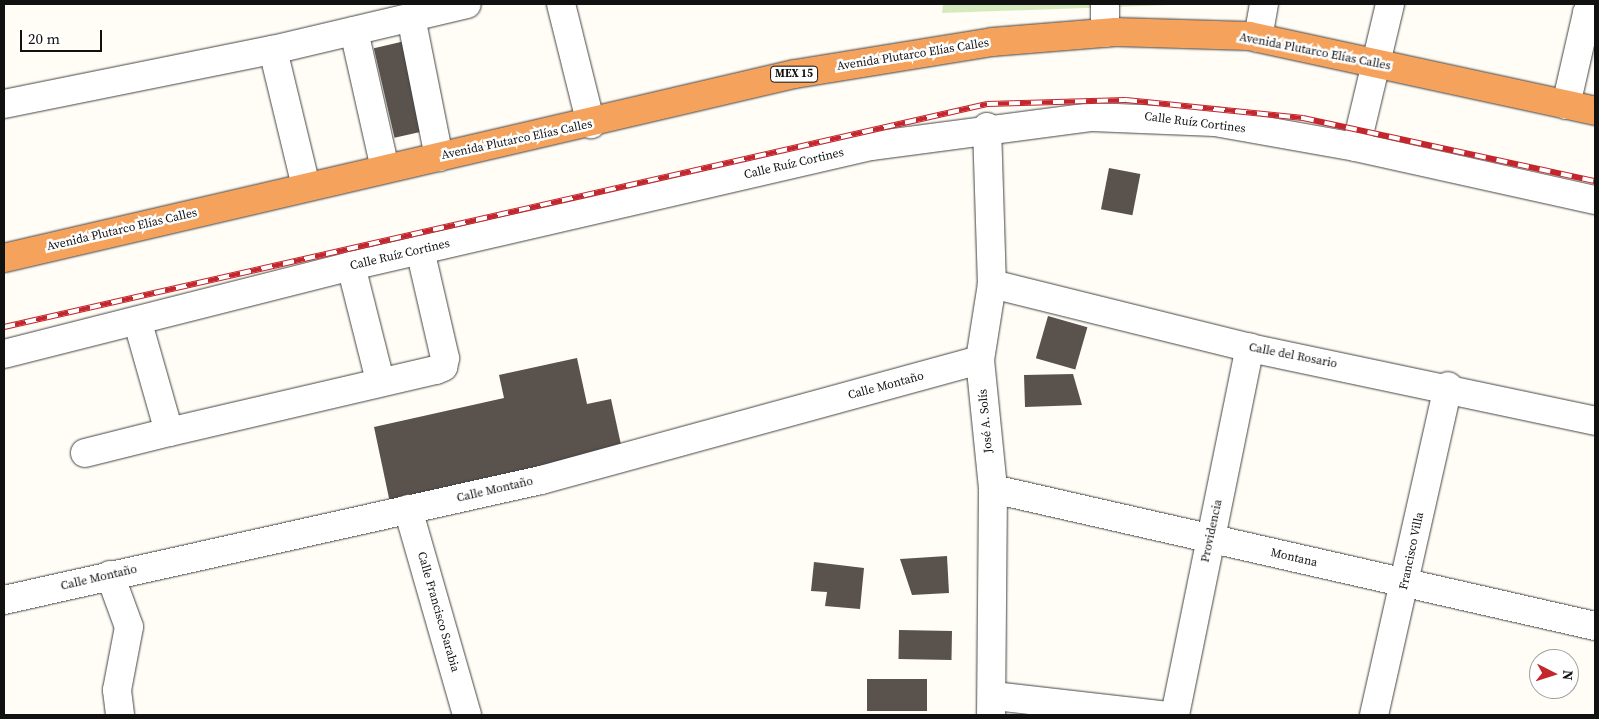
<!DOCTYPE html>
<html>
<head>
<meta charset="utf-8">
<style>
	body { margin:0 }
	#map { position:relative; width:1599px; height:719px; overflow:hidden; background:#fffdf5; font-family:"Source Serif 4",serif }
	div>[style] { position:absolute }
	.green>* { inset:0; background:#d5ebbd }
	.building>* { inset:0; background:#5a524d; transform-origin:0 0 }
	.roads { filter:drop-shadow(0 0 1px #444) drop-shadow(0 0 1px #444) }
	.minor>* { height:28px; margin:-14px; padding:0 14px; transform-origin:14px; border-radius:14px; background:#fff }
	.highway>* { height:28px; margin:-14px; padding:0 14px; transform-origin:14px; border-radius:14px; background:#f5a25d }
	.rail>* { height:5.5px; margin-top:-2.75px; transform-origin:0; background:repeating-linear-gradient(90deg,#fff 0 11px,#c4262e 0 22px); box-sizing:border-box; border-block:1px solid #c4262e }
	span { translate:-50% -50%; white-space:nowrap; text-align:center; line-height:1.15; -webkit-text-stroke:5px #fff; paint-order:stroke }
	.shield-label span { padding:1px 4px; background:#fff; border:1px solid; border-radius:4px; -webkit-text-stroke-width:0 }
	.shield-label { font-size:11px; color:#111; font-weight:700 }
	.street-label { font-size:12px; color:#111 }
	.frame { position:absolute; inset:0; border:5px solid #111; pointer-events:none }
	.north { position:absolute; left:1529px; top:649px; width:50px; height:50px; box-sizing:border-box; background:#fff; border:1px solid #a0a0a0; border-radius:50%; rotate:95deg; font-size:14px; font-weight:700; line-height:20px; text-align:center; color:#111 }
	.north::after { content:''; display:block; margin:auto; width:18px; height:22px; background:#c4262e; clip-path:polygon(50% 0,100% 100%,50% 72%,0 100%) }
	.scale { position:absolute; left:20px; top:30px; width:82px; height:22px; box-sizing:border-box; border:2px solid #111; border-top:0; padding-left:6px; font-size:15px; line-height:18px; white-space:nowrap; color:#111; -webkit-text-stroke:4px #fff; paint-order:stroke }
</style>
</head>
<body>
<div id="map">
	<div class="green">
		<div style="clip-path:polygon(943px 4px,1197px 4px,942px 13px)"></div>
	</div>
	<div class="building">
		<div style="left:405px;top:41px;width:92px;height:32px;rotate:77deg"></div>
		<div style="left:1109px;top:168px;width:32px;height:42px;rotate:11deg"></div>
		<div style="left:1048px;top:316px;width:41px;height:44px;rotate:16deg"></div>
		<div style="clip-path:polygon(577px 358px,587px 404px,611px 399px,622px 449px,390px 503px,374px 427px,504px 398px,499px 375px)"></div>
		<div style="clip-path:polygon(1073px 374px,1082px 405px,1025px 407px,1024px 375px)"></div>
		<div style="clip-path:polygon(947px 556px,949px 593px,912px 595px,900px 559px)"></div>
		<div style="clip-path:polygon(814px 562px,864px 568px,860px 609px,825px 606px,827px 592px,811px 591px)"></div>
		<div style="left:899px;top:630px;width:53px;height:29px;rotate:1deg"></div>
		<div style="left:867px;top:679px;width:60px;height:32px"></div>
	</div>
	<div class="roads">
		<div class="minor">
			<div style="left:561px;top:4px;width:124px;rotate:76deg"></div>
			<div style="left:411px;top:17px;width:143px;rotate:78.7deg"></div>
			<div style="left:354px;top:31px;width:141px;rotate:77.3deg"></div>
			<div style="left:1105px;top:33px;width:29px;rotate:-90deg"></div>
			<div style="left:1258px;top:38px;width:35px;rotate:-80deg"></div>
			<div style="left:273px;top:50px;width:140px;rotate:76.4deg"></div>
			<div style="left:4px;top:104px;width:274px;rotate:-11.4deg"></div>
			<div style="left:273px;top:50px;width:199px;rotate:-13.3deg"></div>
			<div style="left:1566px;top:105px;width:94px;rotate:-77.1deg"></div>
			<div style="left:1587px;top:13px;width:11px;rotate:-45deg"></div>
			<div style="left:987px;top:127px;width:157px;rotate:88.2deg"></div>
			<div style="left:992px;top:284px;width:77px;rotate:99deg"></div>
			<div style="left:980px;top:360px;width:130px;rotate:84.2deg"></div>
			<div style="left:993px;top:489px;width:226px;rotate:90.5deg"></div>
			<div style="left:1356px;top:147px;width:147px;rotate:-76.6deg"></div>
			<div style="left:351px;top:266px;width:119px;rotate:75.8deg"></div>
			<div style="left:992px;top:284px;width:266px;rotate:13.9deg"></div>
			<div style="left:1250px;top:348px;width:353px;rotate:11.9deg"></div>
			<div style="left:138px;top:323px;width:113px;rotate:74.1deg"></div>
			<div style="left:169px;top:432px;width:274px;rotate:-13.1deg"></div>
			<div style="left:436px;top:370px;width:8px;rotate:-23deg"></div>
			<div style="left:443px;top:367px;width:9px;rotate:-77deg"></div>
			<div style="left:445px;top:358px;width:111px;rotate:-103deg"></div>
			<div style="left:4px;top:354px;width:358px;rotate:-14.2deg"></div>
			<div style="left:351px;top:266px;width:534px;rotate:-12.99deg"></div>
			<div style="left:871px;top:146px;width:223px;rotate:-7.5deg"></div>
			<div style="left:1092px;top:117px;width:123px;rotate:2.3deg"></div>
			<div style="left:1215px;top:122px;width:143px;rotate:10.1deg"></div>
			<div style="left:1356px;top:147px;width:245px;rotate:12.5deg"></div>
			<div style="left:85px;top:453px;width:87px;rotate:-14deg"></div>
			<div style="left:993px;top:489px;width:617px;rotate:12.82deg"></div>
			<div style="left:408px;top:509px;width:214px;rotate:74deg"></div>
			<div style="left:110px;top:575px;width:55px;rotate:69.9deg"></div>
			<div style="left:129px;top:627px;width:64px;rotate:100.8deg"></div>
			<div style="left:117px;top:690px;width:25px;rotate:83deg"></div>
			<div style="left:4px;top:600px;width:550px;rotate:-12.6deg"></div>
			<div style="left:541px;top:480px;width:455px;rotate:-15.3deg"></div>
			<div style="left:994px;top:696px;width:168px;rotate:6.5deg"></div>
			<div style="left:1175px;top:715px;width:375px;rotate:-78.5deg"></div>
			<div style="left:1374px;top:715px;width:337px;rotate:-77.3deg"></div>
		</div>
		<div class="highway">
			<div style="left:4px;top:258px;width:812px;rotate:-13.1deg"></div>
			<div style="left:795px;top:74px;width:200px;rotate:-9.2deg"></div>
			<div style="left:992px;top:42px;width:124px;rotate:-4.6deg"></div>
			<div style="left:1116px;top:32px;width:133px;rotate:1.7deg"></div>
			<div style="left:1249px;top:36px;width:354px;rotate:12.2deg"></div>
		</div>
	</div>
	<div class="rail">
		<div style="left:4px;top:327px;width:1008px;rotate:-12.78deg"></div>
		<div style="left:987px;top:104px;width:139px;rotate:-1.6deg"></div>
		<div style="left:1126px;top:100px;width:178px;rotate:5.8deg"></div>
		<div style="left:1303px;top:118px;width:299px;rotate:12.2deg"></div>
	</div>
	<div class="shield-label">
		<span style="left:794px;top:74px">MEX 15</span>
	</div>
	<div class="street-label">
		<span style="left:1315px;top:52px;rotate:11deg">Avenida Plutarco Elías Calles</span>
		<span style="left:913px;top:55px;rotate:-9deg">Avenida Plutarco Elías Calles</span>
		<span style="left:1195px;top:123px;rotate:7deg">Calle Ruíz Cortines</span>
		<span style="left:517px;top:140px;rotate:-12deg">Avenida Plutarco Elías Calles</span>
		<span style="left:794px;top:164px;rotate:-13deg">Calle Ruíz Cortines</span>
		<span style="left:122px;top:230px;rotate:-13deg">Avenida Plutarco Elías Calles</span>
		<span style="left:400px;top:255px;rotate:-13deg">Calle Ruíz Cortines</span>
		<span style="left:1293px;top:356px;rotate:11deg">Calle del Rosario</span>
		<span style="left:886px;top:386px;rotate:-15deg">Calle Montaño</span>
		<span style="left:986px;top:421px;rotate:-95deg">José A. Solís</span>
		<span style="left:495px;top:490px;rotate:-13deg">Calle Montaño</span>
		<span style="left:1212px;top:531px;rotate:-78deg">Providencia</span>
		<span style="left:1412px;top:551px;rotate:-78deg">Francisco Villa</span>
		<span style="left:1294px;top:558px;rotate:13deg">Montana</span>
		<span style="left:99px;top:578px;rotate:-13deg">Calle Montaño</span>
		<span style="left:438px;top:612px;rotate:74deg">Calle Francisco Sarabia</span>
	</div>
	<div class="frame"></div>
	<div class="north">N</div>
	<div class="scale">20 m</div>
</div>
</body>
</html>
